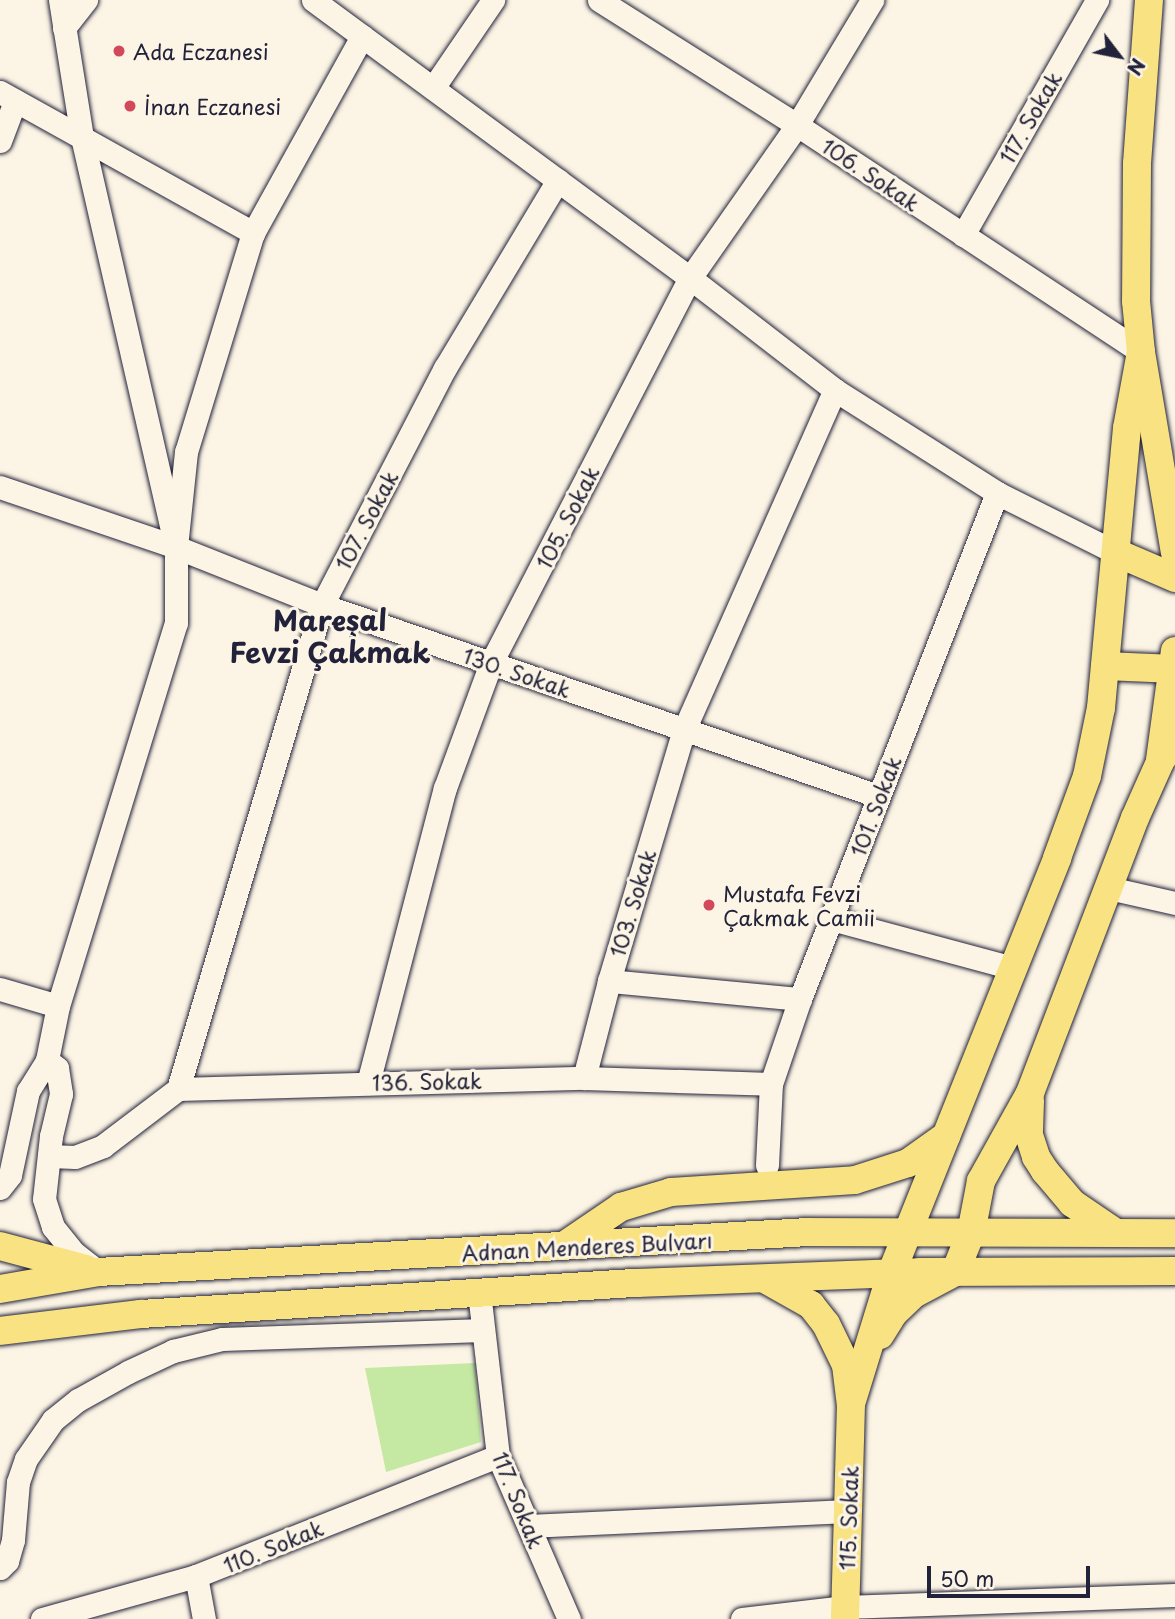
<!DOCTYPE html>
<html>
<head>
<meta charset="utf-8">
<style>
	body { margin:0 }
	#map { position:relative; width:1175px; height:1619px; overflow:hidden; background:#fcf5e5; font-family:"Playpen Sans",sans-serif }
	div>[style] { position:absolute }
	.green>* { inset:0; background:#c5e8a2 }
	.roads { filter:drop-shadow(0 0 2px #22223b) drop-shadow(0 0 2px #22223b) }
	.minor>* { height:23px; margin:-11.5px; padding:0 11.5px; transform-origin:11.5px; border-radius:11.5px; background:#fcf5e5 }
	.major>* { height:28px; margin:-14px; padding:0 14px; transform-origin:14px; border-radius:14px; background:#f8e281 }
	.dots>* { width:19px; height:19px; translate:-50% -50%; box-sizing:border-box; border:4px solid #fcf5e5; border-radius:50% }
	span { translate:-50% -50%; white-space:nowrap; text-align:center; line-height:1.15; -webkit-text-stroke:6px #fcf5e5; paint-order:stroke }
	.poi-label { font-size:21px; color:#22223b }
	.left { translate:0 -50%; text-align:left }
	.street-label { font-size:21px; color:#22223b }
	.district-label { font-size:28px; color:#22223b; font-weight:700 }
	.north { position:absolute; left:1084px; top:21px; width:70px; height:70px; -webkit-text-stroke:5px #fcf5e5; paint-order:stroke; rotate:122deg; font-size:19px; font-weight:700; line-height:28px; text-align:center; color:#22223b }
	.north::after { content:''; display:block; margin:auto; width:24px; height:32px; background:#22223b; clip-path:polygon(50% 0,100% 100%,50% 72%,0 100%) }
	.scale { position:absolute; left:927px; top:1566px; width:163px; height:32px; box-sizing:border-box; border:4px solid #22223b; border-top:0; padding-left:9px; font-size:21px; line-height:24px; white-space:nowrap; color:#22223b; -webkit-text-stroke:5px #fcf5e5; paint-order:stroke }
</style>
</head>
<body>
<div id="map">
	<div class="green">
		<div style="clip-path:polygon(475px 1363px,481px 1442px,386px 1472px,365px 1368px)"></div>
	</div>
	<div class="roads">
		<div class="minor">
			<div style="left:60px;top:0;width:139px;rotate:80.9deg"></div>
			<div style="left:82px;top:137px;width:400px;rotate:77.1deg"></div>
			<div style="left:313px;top:0;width:468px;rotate:36.4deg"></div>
			<div style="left:690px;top:278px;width:183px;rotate:37.7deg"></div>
			<div style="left:835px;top:390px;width:192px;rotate:32.4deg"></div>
			<div style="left:997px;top:493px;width:134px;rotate:26.6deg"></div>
			<div style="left:599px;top:0;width:234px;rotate:32.3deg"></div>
			<div style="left:797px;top:125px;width:412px;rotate:33.4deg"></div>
			<div style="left:64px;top:28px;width:36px;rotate:-52deg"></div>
			<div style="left:433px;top:88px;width:107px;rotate:-55.7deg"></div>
			<div style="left:0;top:92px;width:290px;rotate:29.1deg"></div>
			<div style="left:0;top:141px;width:43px;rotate:-69.4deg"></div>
			<div style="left:963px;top:235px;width:271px;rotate:-60.3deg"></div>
			<div style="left:0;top:487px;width:186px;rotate:18.8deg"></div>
			<div style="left:176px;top:547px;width:157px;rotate:21.7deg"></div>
			<div style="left:322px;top:605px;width:588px;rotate:18.96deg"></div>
			<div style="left:1109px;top:888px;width:68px;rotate:12.8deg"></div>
			<div style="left:831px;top:919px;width:188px;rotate:15.1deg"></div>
			<div style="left:609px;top:981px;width:192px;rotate:5.4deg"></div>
			<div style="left:0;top:989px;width:60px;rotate:16.3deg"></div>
			<div style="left:47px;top:1060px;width:13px;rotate:39deg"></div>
			<div style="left:57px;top:1068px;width:26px;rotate:81deg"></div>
			<div style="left:61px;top:1094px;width:43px;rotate:103.4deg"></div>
			<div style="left:51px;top:1136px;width:63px;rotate:96.3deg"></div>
			<div style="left:44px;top:1199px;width:29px;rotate:72deg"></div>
			<div style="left:53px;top:1227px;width:32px;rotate:51deg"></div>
			<div style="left:73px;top:1252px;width:28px;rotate:38deg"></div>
			<div style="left:584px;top:1078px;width:100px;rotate:-75.5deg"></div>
			<div style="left:609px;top:981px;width:262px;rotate:-73.4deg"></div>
			<div style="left:684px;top:730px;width:372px;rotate:-66.1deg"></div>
			<div style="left:368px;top:1083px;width:305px;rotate:-75.4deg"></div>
			<div style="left:445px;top:788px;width:133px;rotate:-69.8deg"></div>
			<div style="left:491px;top:663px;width:433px;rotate:-62.7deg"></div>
			<div style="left:690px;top:278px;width:187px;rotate:-55deg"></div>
			<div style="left:797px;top:125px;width:146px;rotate:-59deg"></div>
			<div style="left:178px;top:1089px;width:505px;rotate:-73.43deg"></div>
			<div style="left:322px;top:605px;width:267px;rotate:-62.6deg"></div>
			<div style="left:445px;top:368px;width:219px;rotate:-59deg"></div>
			<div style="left:49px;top:1156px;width:26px;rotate:2deg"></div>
			<div style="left:75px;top:1157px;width:30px;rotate:-21deg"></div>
			<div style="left:103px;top:1146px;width:94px;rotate:-37.2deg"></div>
			<div style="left:178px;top:1089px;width:406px;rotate:-1.6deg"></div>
			<div style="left:584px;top:1078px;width:187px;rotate:1.8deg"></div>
			<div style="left:767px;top:1165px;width:81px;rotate:-87.2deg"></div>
			<div style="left:771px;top:1084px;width:90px;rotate:-71.2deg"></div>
			<div style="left:800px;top:999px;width:543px;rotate:-68.73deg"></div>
			<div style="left:0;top:1188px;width:16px;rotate:-52deg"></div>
			<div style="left:10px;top:1175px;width:86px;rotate:-77.9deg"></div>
			<div style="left:28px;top:1091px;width:36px;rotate:-58deg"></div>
			<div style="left:47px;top:1060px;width:55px;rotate:-78.5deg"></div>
			<div style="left:58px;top:1006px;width:401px;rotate:-72.9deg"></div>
			<div style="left:176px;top:623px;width:76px;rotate:-90deg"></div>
			<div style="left:176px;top:547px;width:96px;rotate:-84deg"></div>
			<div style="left:186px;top:452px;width:229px;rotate:-73deg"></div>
			<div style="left:253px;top:233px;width:225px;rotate:-61deg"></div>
			<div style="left:479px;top:1292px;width:165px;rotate:83.4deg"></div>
			<div style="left:498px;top:1456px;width:178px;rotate:66.5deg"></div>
			<div style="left:529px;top:1526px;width:318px;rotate:-2.7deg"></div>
			<div style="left:0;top:1568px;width:10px;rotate:-45deg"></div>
			<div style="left:7px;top:1561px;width:22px;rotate:-74deg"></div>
			<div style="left:13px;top:1540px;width:58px;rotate:-85.1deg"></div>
			<div style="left:18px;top:1482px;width:24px;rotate:-71deg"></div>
			<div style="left:26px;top:1459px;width:47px;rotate:-55.3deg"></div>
			<div style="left:53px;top:1420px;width:32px;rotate:-39deg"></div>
			<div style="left:78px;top:1400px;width:57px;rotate:-29.2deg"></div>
			<div style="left:128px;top:1372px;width:50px;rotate:-25deg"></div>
			<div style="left:173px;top:1351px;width:50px;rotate:-13.8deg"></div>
			<div style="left:222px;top:1339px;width:261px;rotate:-2deg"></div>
			<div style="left:196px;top:1576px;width:44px;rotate:79.5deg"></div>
			<div style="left:42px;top:1619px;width:160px;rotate:-15.6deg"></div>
			<div style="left:196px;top:1576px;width:325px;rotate:-21.7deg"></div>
			<div style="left:742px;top:1619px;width:104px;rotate:-6.6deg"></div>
			<div style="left:845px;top:1607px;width:330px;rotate:-2.1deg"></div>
		</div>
		<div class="major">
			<div style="left:1149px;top:0;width:164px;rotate:94.2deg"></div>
			<div style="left:1137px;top:164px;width:137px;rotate:90.4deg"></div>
			<div style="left:1136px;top:301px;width:51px;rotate:84.4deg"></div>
			<div style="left:1141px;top:352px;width:203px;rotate:80.4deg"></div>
			<div style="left:1117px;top:553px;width:63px;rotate:23.3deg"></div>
			<div style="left:1105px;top:666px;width:70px;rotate:2.5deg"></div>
			<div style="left:1160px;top:760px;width:110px;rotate:-82.2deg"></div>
			<div style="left:1030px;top:1101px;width:34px;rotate:92deg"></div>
			<div style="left:1029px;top:1135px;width:23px;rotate:72deg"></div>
			<div style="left:1036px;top:1157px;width:17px;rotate:57deg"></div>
			<div style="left:1045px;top:1171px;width:42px;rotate:49.8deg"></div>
			<div style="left:1072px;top:1203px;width:53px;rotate:34.3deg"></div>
			<div style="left:565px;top:1245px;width:68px;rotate:-34.2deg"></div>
			<div style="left:621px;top:1207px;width:52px;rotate:-16.7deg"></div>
			<div style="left:671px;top:1192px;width:184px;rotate:-3.7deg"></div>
			<div style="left:855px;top:1180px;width:56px;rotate:-17.8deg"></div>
			<div style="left:908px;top:1163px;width:47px;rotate:-35.4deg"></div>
			<div style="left:0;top:1246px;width:89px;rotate:15deg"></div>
			<div style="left:765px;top:1279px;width:53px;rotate:29.5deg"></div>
			<div style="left:811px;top:1305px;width:24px;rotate:52deg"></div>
			<div style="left:826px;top:1324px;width:46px;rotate:64deg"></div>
			<div style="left:846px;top:1365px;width:39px;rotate:83deg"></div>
			<div style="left:851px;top:1404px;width:215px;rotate:91.6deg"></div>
			<div style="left:0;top:1289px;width:99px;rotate:-9.8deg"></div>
			<div style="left:98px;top:1272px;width:713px;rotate:-3.22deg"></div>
			<div style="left:810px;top:1232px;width:365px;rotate:0.2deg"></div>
			<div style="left:0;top:1331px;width:142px;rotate:-6.9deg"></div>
			<div style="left:141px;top:1314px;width:497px;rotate:-3.6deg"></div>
			<div style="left:637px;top:1283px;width:283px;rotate:-2.2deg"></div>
			<div style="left:920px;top:1272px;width:255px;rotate:-0.2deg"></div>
			<div style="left:880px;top:1335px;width:25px;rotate:-58deg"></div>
			<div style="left:893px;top:1314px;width:29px;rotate:-44deg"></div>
			<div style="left:914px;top:1294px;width:47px;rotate:-28.2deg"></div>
			<div style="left:955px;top:1272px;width:42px;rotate:-67.7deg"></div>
			<div style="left:971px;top:1233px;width:53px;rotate:-79.1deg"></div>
			<div style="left:981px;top:1181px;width:101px;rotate:-60.9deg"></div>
			<div style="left:1030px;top:1093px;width:294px;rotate:-69.1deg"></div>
			<div style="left:1135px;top:818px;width:61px;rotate:-65.9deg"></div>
			<div style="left:1160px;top:762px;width:27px;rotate:-57deg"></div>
			<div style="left:851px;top:1404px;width:136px;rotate:-72.9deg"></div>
			<div style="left:891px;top:1274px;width:448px;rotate:-68.2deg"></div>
			<div style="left:1057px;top:858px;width:87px;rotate:-69.9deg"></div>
			<div style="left:1087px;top:776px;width:69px;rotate:-78.4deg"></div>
			<div style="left:1101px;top:708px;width:281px;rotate:-84.7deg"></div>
			<div style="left:1127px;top:428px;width:77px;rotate:-79.6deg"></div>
		</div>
	</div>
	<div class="dots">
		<div style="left:119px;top:51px;background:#d1495b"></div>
		<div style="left:130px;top:106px;background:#d1495b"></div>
		<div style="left:709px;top:905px;background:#d1495b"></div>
	</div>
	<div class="poi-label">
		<span class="left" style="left:133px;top:51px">Ada Eczanesi</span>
		<span class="left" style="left:144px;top:106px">İnan Eczanesi</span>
		<span class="left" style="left:723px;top:905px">Mustafa Fevzi<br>Çakmak Camii</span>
	</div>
	<div class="street-label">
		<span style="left:1030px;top:117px;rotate:-60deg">117. Sokak</span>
		<span style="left:871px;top:174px;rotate:34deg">106. Sokak</span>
		<span style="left:567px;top:517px;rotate:-63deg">105. Sokak</span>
		<span style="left:366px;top:520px;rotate:-62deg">107. Sokak</span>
		<span style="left:517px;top:672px;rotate:19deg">130. Sokak</span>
		<span style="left:875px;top:806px;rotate:-69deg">101. Sokak</span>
		<span style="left:632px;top:903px;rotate:-73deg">103. Sokak</span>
		<span style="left:427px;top:1081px;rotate:-1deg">136. Sokak</span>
		<span style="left:587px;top:1246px;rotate:-3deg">Adnan Menderes Bulvarı</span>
		<span style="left:519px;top:1500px;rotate:68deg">117. Sokak</span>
		<span style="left:848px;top:1518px;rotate:-88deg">115. Sokak</span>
		<span style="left:273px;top:1546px;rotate:-22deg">110. Sokak</span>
	</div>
	<div class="district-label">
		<span style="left:330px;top:636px">Mareşal<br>Fevzi Çakmak</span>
	</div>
	<div class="north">N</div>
	<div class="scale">50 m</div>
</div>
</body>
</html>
